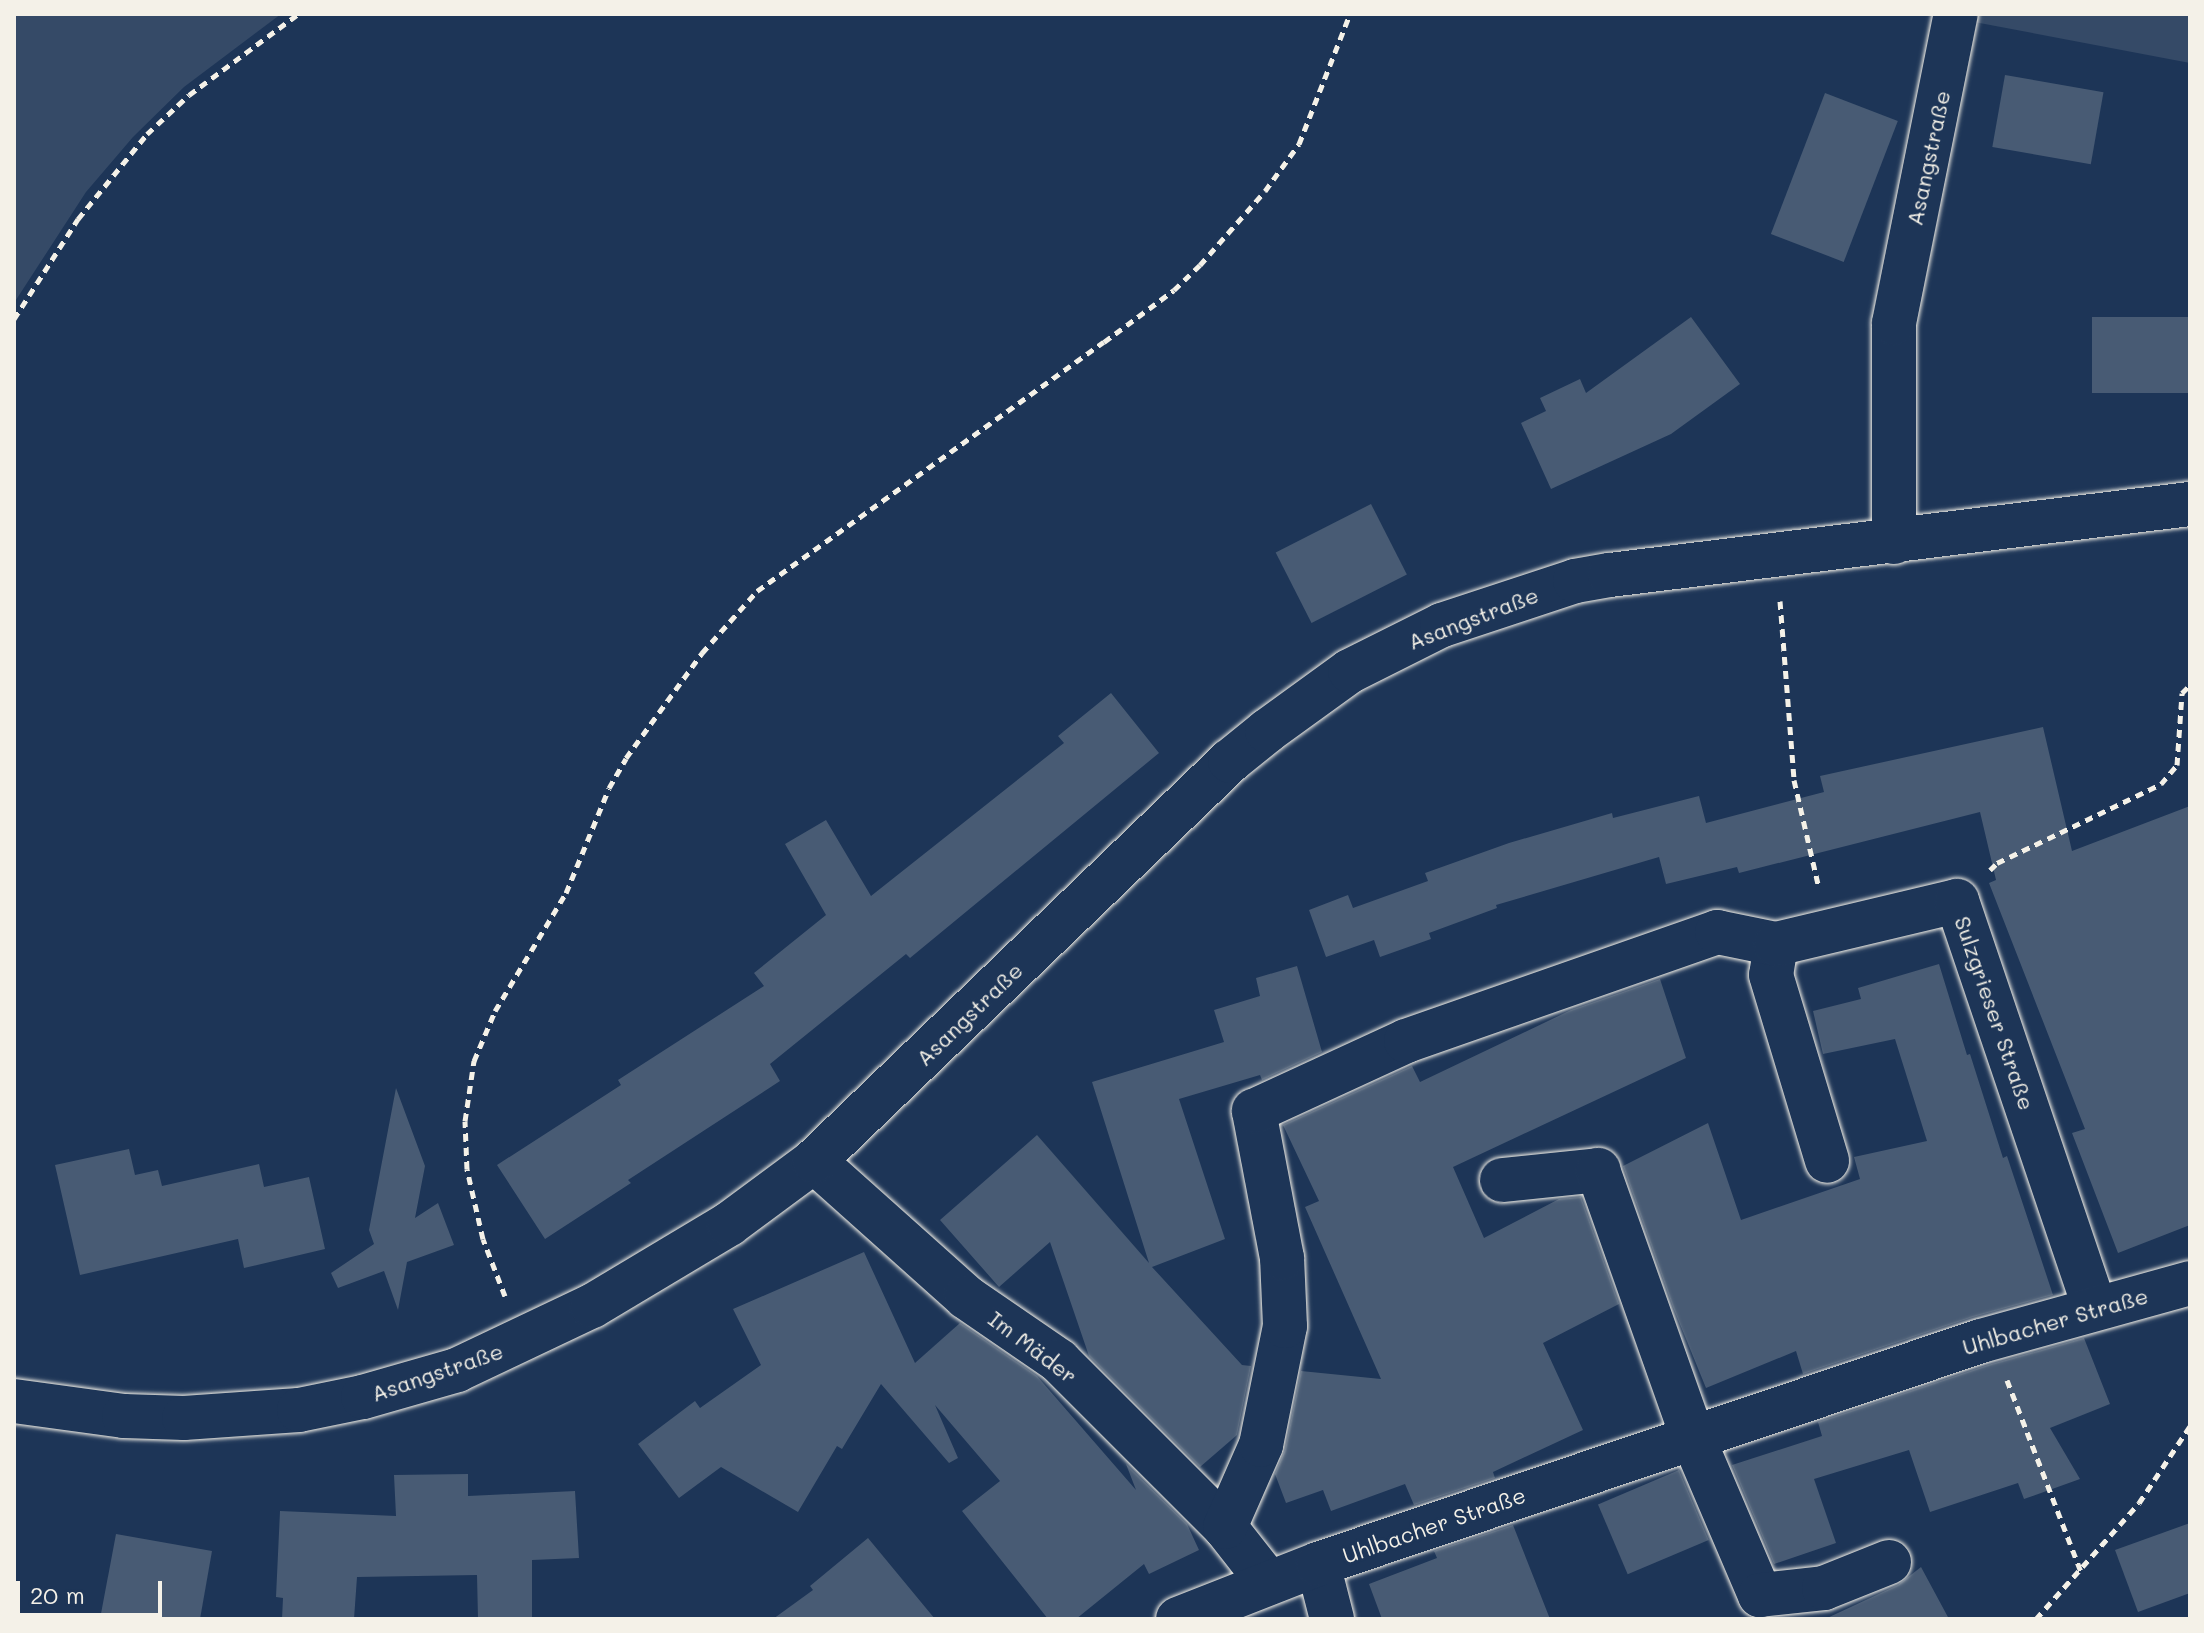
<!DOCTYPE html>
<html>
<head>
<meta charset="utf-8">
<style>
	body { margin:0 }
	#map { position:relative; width:2204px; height:1633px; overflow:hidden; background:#1d3557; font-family:Mali,sans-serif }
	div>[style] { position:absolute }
	.green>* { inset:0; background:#354a67 }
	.building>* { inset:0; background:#485b74; transform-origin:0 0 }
	.path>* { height:5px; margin-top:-2.5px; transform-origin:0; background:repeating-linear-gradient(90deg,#f4f1e8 0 8px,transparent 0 14px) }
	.roads { filter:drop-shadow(0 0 2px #f4f1e8) drop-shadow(0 0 2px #f4f1e8) }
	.minor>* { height:44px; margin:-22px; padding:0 22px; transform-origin:22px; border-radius:22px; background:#1d3557 }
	span { translate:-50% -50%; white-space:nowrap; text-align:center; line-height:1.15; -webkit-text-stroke:6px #1d3557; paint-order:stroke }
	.street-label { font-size:22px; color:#f4f1e8 }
	.frame { position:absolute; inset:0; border:16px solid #f4f1e8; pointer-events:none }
	.scale { position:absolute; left:16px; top:1581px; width:146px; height:36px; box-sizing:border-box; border:4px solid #f4f1e8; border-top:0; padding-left:10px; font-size:24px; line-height:28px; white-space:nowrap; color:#f4f1e8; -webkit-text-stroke:6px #1d3557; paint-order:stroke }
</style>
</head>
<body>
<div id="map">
	<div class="green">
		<div style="clip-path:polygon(14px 14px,281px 14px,184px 87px,133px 137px,86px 192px,14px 303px)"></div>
		<div style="clip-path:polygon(1970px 14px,2190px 14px,2190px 63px,1969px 21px)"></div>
	</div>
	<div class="building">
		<div style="left:2005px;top:75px;width:100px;height:73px;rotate:10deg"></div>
		<div style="left:1825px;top:93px;width:78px;height:151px;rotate:21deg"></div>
		<div style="clip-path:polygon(1691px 317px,1740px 384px,1671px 434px,1551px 489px,1521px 423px,1546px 411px,1540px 398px,1580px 379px,1586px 393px)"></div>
		<div style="left:2190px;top:317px;width:76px;height:98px;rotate:90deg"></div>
		<div style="left:1371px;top:504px;width:79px;height:107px;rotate:63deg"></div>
		<div style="clip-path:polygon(1111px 693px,1159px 753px,910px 958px,906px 954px,770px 1064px,780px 1081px,628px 1180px,631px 1183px,545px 1239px,497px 1165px,621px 1085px,618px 1080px,764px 986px,754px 973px,826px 915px,785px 844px,826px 820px,871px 896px,1064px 743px,1058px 736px)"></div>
		<div style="clip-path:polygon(2043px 727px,2072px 851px,2190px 806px,2190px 1225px,2118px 1253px,2072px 1133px,2085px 1129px,1989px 883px,1996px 880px,1980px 812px,1739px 873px,1737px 867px,1666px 884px,1659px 857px,1496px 905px,1497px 908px,1429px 933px,1431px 939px,1380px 957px,1374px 940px,1326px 957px,1309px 910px,1348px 895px,1353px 908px,1428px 881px,1425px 873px,1509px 843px,1612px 813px,1613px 818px,1699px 796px,1706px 823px,1824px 792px,1820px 776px)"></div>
		<div style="clip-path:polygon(1939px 964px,1967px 1055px,1970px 1054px,2003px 1158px,2007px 1156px,2053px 1295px,1973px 1317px,1803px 1374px,1796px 1351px,1706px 1388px,1673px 1307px,1623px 1166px,1708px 1123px,1741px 1220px,1860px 1179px,1854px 1157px,1927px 1141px,1895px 1039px,1823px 1054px,1813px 1011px,1861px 999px,1858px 988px)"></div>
		<div style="clip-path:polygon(1297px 966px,1322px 1052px,1262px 1080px,1260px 1075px,1179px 1099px,1225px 1239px,1152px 1267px,1242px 1365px,1251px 1366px,1237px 1435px,1200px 1467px,1089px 1356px,1050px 1242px,999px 1287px,940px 1220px,1037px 1135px,1149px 1263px,1092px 1082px,1224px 1042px,1214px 1010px,1260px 996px,1256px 978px)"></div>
		<div style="clip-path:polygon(1660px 979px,1686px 1058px,1453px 1167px,1484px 1238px,1559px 1199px,1581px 1197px,1619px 1304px,1543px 1343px,1583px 1430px,1493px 1472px,1495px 1478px,1414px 1505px,1405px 1484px,1331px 1511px,1323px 1490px,1286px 1503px,1275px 1474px,1285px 1450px,1301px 1371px,1381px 1379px,1305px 1207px,1319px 1201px,1283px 1125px,1412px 1066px,1420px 1082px,1571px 1010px)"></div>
		<div style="clip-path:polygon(396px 1088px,425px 1166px,415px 1218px,438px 1203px,454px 1245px,407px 1262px,398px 1310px,384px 1271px,338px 1288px,331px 1273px,374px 1244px,369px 1230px)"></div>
		<div style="clip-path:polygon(129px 1149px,135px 1175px,158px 1170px,162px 1186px,259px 1164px,264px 1187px,309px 1177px,325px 1249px,244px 1268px,238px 1239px,80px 1275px,55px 1165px)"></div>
		<div style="clip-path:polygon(864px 1252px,915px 1363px,960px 1323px,1037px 1376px,1136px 1490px,1126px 1464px,1187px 1524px,1199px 1550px,1149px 1574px,1144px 1564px,1076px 1619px,1048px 1619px,962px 1511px,1000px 1481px,935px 1405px,958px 1458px,949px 1463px,881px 1384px,842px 1449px,837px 1446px,798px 1512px,721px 1467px,679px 1498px,638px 1444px,695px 1401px,700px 1408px,761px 1365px,733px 1309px)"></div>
		<div style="clip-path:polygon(2084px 1338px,2110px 1404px,2050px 1428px,2080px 1479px,2024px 1499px,2018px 1483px,1930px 1512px,1909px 1450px,1814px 1479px,1836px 1543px,1774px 1564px,1732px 1465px,1822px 1436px,1818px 1422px,1988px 1365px)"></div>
		<div style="left:1679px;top:1470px;width:76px;height:88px;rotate:67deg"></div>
		<div style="clip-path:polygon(468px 1474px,468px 1496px,575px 1491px,579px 1558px,532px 1560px,532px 1619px,478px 1619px,477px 1575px,357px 1577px,354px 1619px,282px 1619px,283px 1598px,276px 1597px,280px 1511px,396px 1516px,394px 1475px)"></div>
		<div style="clip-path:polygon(2190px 1523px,2190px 1593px,2138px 1612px,2115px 1550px)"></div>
		<div style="clip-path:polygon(1513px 1525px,1550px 1619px,1382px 1619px,1369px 1584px,1437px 1558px,1434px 1551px)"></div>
		<div style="clip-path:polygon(116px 1534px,212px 1551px,200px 1619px,100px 1619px)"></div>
		<div style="clip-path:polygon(868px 1538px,935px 1619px,773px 1619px,813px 1590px,810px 1586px)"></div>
		<div style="clip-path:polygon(1921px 1567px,1949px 1619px,1825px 1619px,1898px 1585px)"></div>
	</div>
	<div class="path">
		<div style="left:14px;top:319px;width:119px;rotate:-57.4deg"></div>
		<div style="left:78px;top:219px;width:109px;rotate:-50.9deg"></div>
		<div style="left:147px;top:134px;width:57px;rotate:-42.9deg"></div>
		<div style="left:189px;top:95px;width:136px;rotate:-36.6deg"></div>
		<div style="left:1780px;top:601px;width:180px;rotate:85.5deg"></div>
		<div style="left:1794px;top:780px;width:111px;rotate:77deg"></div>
		<div style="left:1990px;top:870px;width:10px;rotate:-45deg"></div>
		<div style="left:1997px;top:863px;width:182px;rotate:-25.7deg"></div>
		<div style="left:2161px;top:784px;width:25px;rotate:-50deg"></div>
		<div style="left:2177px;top:765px;width:72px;rotate:-86deg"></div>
		<div style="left:2182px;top:693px;width:11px;rotate:-45deg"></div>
		<div style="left:505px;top:1296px;width:61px;rotate:-111.1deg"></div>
		<div style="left:483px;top:1239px;width:72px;rotate:-102.9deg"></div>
		<div style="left:467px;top:1169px;width:48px;rotate:-92.4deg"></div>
		<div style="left:465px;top:1121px;width:61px;rotate:-81.5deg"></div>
		<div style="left:474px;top:1061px;width:54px;rotate:-67.2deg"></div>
		<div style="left:495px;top:1011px;width:138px;rotate:-59deg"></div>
		<div style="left:566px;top:893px;width:113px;rotate:-67.7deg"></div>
		<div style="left:609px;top:788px;width:34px;rotate:-60deg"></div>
		<div style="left:626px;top:758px;width:130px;rotate:-54.1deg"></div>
		<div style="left:702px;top:653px;width:83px;rotate:-48.4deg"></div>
		<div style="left:757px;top:591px;width:427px;rotate:-35.7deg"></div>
		<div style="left:1104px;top:342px;width:87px;rotate:-36.6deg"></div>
		<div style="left:1174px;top:290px;width:36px;rotate:-44deg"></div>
		<div style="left:1200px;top:265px;width:98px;rotate:-48.7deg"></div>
		<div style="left:1265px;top:191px;width:58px;rotate:-54.1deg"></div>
		<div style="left:1299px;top:144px;width:140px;rotate:-68.6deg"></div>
		<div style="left:2007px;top:1380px;width:206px;rotate:68.9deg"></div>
		<div style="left:2036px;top:1619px;width:155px;rotate:-48.4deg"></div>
		<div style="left:2139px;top:1503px;width:92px;rotate:-56.5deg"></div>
	</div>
	<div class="roads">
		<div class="minor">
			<div style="left:1894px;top:542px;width:219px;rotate:-90deg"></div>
			<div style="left:1894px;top:323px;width:315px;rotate:-78.7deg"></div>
			<div style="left:1776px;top:944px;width:31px;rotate:99deg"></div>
			<div style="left:1771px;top:975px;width:194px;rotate:73.2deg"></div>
			<div style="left:814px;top:1161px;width:204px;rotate:41.8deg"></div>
			<div style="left:966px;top:1297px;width:113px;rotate:34.5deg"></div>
			<div style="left:1059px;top:1361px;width:235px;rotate:45deg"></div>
			<div style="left:1225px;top:1527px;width:71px;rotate:51.8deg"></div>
			<div style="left:1502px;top:1180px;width:97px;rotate:-5.9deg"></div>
			<div style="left:1598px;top:1170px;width:284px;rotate:70.5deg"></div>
			<div style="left:1693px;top:1438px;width:171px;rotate:66.9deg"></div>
			<div style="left:1760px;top:1595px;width:64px;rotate:-6.2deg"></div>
			<div style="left:1824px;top:1588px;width:70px;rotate:-21.8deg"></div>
			<div style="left:14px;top:1401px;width:111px;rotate:7.8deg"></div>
			<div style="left:124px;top:1416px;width:60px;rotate:1.9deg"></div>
			<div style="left:184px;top:1418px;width:115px;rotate:-4deg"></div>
			<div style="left:299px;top:1410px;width:65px;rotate:-11.5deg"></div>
			<div style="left:363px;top:1397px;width:98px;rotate:-16deg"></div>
			<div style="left:457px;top:1370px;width:149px;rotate:-25.4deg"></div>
			<div style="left:592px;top:1306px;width:160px;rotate:-30.9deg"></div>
			<div style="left:729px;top:1224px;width:106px;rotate:-36.5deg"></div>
			<div style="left:814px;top:1161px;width:577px;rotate:-43.88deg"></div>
			<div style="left:1230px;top:761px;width:48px;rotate:-39deg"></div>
			<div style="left:1267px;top:731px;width:102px;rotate:-35.9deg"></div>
			<div style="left:1350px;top:671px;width:103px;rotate:-26.6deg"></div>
			<div style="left:1442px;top:625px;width:140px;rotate:-18.3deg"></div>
			<div style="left:1575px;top:581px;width:36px;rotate:-10deg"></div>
			<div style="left:1610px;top:575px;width:584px;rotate:-6.98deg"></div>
			<div style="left:1225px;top:1527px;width:90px;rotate:-66.3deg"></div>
			<div style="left:1261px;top:1445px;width:121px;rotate:-78.6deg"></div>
			<div style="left:1285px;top:1326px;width:68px;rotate:-92.5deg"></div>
			<div style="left:1282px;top:1258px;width:150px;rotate:-100.8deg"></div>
			<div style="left:1254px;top:1111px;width:167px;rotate:-24.7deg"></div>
			<div style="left:1406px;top:1041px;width:330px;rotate:-19.3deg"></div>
			<div style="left:1717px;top:932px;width:60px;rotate:11.5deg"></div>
			<div style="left:1776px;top:944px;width:186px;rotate:-13.4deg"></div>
			<div style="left:1957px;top:901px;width:430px;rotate:71.3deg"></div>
			<div style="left:1318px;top:1564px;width:57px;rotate:75.7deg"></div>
			<div style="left:1178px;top:1619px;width:150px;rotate:-21.4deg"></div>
			<div style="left:1318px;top:1564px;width:699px;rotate:-18.59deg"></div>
			<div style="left:1981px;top:1341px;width:217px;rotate:-15.5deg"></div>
		</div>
	</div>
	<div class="street-label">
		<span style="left:1928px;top:158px;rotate:-78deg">Asangstraße</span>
		<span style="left:1473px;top:618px;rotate:-21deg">Asangstraße</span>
		<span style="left:1995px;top:1013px;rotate:71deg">Sulzgrieser Straße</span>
		<span style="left:969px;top:1014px;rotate:-44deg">Asangstraße</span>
		<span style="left:2055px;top:1321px;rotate:-16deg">Uhlbacher Straße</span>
		<span style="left:1033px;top:1347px;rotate:37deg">Im Mäder</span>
		<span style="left:437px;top:1372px;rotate:-19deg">Asangstraße</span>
		<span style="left:1434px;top:1525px;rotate:-19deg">Uhlbacher Straße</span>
	</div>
	<div class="frame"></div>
	<div class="scale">20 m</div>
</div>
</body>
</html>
